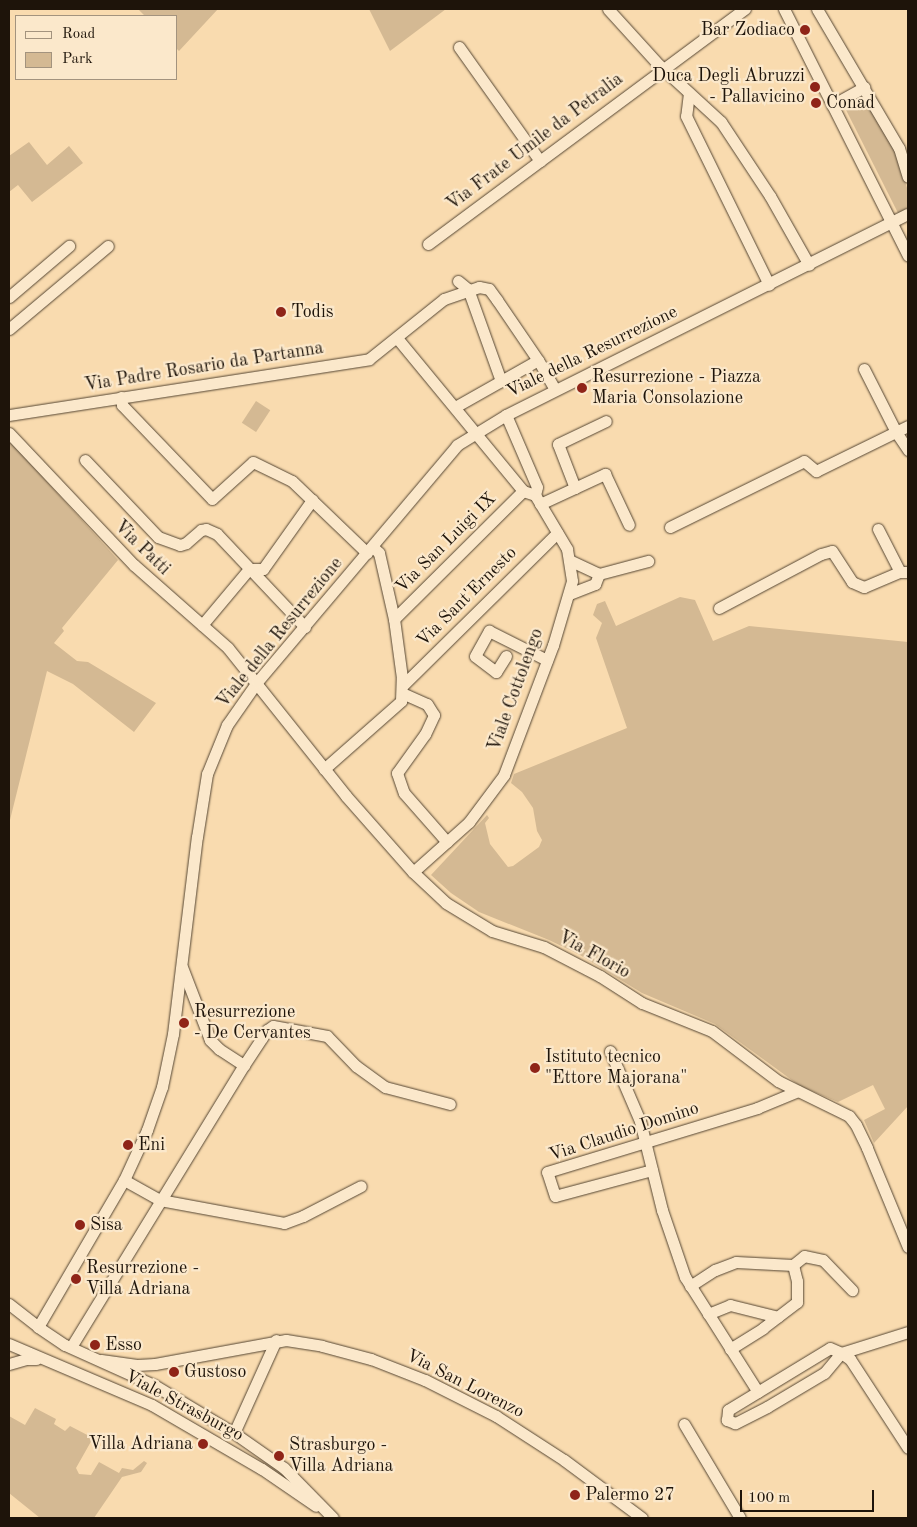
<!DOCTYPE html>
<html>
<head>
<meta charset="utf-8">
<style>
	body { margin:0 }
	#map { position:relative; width:917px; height:1527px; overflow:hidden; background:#f9dbaf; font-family:"Old Standard TT",serif }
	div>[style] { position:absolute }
	.green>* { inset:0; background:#d4b993; transform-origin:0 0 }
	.roads { filter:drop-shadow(0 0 1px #554633) drop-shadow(0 0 1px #554633) }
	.minor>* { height:11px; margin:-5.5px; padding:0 5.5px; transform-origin:5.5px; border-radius:5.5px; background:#fbe8cb }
	.dots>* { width:14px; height:14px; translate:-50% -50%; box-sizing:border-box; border:2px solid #fbe8cb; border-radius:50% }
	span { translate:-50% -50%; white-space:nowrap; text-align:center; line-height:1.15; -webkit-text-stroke:4.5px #fbe8cb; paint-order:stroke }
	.poi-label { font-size:18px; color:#1e140a }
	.right { translate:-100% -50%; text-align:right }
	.left { translate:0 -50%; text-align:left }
	.street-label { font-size:18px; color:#1e140a }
	.frame { position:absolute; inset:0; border:10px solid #1e140a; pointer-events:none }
	.legend { position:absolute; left:15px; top:15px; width:162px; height:65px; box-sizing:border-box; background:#fbe8cb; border:1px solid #a3937e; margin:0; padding:6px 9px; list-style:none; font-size:15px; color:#1e140a }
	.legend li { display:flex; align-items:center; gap:10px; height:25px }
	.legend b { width:25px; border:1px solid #a3937e }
	.scale { position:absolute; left:740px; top:1490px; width:134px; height:22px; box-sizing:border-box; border:2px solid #1e140a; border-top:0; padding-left:6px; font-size:15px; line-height:18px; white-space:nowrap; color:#1e140a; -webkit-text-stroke:4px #fbe8cb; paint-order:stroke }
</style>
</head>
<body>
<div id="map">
	<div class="green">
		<div style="clip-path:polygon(138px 9px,218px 9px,179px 51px,176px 48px,176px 16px,145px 16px)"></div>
		<div style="clip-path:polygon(369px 9px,446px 9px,390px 51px)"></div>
		<div style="clip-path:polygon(863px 93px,895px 149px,908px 191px,908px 208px,898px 213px,843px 104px)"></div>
		<div style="clip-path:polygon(29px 142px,47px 165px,69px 146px,83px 163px,32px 202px,18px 185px,9px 192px,9px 156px)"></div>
		<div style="left:256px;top:401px;width:17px;height:26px;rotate:33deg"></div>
		<div style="clip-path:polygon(9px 440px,118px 560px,62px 628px,64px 631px,54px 643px,77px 661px,88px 662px,156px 703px,134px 732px,73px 684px,47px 671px,9px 824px)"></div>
		<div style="clip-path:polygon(680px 597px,695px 600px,713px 641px,749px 626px,908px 642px,908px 1106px,874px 1143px,864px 1120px,885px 1109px,873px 1085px,838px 1102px,800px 1086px,715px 1024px,642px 993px,580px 955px,549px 940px,479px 912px,451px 893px,431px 875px,487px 815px,489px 818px,485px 823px,490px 844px,508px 867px,513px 866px,539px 847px,542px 840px,537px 831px,533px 808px,522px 792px,511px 783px,514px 774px,627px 728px,596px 638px,602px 623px,593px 615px,597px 604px,605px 601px,616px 626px)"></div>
		<div style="clip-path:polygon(35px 1408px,56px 1419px,54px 1424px,65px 1431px,70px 1426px,93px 1438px,76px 1468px,79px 1474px,91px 1475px,99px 1462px,119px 1473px,122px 1468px,133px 1470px,144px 1461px,147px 1463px,141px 1472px,122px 1477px,94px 1518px,40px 1518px,9px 1493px,9px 1416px,25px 1425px)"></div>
	</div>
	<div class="roads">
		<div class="minor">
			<div style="left:608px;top:9px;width:76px;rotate:47.7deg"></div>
			<div style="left:659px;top:65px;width:84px;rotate:42.6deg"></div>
			<div style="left:721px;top:122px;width:89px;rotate:56.5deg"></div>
			<div style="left:770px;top:196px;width:79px;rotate:60.5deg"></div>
			<div style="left:784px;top:9px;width:276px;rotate:63.3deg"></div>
			<div style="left:817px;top:9px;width:161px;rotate:59.5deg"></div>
			<div style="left:899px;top:148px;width:30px;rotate:73deg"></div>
			<div style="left:459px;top:47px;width:140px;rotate:54.6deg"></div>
			<div style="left:689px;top:93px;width:23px;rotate:97deg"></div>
			<div style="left:686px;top:116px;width:188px;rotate:63.8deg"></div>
			<div style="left:832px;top:105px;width:37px;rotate:-29deg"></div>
			<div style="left:428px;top:244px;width:395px;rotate:-36.6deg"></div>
			<div style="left:458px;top:281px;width:13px;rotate:39deg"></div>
			<div style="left:468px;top:289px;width:98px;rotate:70.3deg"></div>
			<div style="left:9px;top:297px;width:79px;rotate:-40.4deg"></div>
			<div style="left:9px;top:329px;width:129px;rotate:-40deg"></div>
			<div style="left:397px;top:338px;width:198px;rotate:50.5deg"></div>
			<div style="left:523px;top:491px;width:13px;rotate:18deg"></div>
			<div style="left:535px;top:495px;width:63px;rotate:59.3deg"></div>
			<div style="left:567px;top:549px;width:32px;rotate:81deg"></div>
			<div style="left:572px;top:581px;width:67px;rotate:106.5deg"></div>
			<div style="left:553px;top:645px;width:139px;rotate:110.7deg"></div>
			<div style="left:504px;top:775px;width:59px;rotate:126.7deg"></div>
			<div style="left:469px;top:822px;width:75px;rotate:138.2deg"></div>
			<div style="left:864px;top:369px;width:71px;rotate:63.1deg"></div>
			<div style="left:896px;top:432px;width:22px;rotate:56deg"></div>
			<div style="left:121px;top:397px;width:8px;rotate:83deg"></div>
			<div style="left:122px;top:405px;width:130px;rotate:46.2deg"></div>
			<div style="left:212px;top:499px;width:55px;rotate:-42.1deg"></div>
			<div style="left:253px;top:462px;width:43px;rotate:26deg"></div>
			<div style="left:292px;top:481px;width:104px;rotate:43.8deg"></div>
			<div style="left:455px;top:407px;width:95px;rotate:-29.5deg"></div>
			<div style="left:9px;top:415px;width:364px;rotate:-8.8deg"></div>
			<div style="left:369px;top:359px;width:96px;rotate:-38.7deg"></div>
			<div style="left:444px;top:299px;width:37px;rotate:-19deg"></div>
			<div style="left:479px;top:287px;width:10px;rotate:11deg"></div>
			<div style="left:489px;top:289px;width:14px;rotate:54deg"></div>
			<div style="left:497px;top:300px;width:73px;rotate:55.7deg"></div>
			<div style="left:538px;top:360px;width:34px;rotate:60deg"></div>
			<div style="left:506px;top:415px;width:78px;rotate:66.7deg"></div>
			<div style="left:537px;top:487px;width:8px;rotate:104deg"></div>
			<div style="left:9px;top:433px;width:182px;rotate:46.6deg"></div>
			<div style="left:134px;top:565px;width:125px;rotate:41.4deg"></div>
			<div style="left:228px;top:648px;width:189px;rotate:51.4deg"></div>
			<div style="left:346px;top:796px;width:101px;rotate:48.6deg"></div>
			<div style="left:413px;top:872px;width:45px;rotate:43.2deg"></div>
			<div style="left:446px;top:903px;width:54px;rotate:31.3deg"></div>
			<div style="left:492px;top:931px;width:54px;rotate:17.1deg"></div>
			<div style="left:544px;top:947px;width:63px;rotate:27.4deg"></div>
			<div style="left:600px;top:976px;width:50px;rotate:32.7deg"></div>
			<div style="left:642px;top:1003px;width:75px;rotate:21.8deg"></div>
			<div style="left:712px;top:1031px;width:83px;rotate:37.1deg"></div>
			<div style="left:778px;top:1081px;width:79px;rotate:26.2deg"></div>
			<div style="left:849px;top:1116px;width:11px;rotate:52deg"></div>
			<div style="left:856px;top:1125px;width:25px;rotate:64deg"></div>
			<div style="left:867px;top:1148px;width:107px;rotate:67.5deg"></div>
			<div style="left:85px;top:460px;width:106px;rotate:46.5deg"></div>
			<div style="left:158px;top:537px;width:23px;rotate:20deg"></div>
			<div style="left:180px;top:545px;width:6px;rotate:-18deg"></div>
			<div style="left:186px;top:543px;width:20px;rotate:-41deg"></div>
			<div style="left:201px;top:530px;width:5px;rotate:-11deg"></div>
			<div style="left:206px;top:529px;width:12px;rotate:24deg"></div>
			<div style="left:217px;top:534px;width:128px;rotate:46.6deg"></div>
			<div style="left:575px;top:488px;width:47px;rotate:-111.1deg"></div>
			<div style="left:558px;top:444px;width:53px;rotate:-25.6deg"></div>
			<div style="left:540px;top:504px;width:72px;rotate:-24.8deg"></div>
			<div style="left:605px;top:474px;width:56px;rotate:64.8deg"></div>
			<div style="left:670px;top:527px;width:149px;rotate:-26.2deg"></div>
			<div style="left:804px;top:461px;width:16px;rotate:40deg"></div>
			<div style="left:816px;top:471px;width:102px;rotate:-26.1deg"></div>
			<div style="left:878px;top:529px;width:48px;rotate:62.9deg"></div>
			<div style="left:569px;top:560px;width:33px;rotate:25deg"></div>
			<div style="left:599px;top:574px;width:51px;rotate:-14.9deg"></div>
			<div style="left:569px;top:594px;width:28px;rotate:-21deg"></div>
			<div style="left:595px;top:584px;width:11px;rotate:-68deg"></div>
			<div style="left:719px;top:608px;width:115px;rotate:-27.9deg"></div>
			<div style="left:821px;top:554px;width:11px;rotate:-15deg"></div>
			<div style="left:832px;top:551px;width:37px;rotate:57deg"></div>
			<div style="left:852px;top:582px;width:13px;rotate:23deg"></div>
			<div style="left:864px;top:587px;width:39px;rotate:-23deg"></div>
			<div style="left:900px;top:572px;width:8px"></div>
			<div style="left:394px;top:619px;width:182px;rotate:-44.8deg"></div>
			<div style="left:202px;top:625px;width:73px;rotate:-50deg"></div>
			<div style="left:249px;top:569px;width:14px"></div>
			<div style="left:263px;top:569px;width:85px;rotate:-54.6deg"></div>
			<div style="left:506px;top:656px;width:19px;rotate:122deg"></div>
			<div style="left:496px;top:672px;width:26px;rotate:-143deg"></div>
			<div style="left:475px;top:656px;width:29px;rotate:-61deg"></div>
			<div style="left:489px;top:631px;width:65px;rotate:26.6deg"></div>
			<div style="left:402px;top:686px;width:218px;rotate:-44.6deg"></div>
			<div style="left:402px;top:693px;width:27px;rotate:24deg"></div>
			<div style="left:427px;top:704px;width:13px;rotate:58deg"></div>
			<div style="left:434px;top:715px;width:21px;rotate:115deg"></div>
			<div style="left:425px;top:734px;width:48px;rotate:125.7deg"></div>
			<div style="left:397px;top:773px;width:21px;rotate:71deg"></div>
			<div style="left:404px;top:793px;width:65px;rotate:48.7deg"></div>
			<div style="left:324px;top:769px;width:103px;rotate:-41.4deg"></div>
			<div style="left:401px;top:701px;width:23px;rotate:-88deg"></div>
			<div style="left:402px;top:678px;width:60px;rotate:-97.7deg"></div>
			<div style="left:394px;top:619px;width:68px;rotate:-102.8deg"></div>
			<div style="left:379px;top:553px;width:8px;rotate:-135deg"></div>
			<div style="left:182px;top:967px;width:78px;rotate:69deg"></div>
			<div style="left:210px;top:1040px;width:13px;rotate:45deg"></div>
			<div style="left:219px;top:1049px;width:30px;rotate:33deg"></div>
			<div style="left:610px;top:1051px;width:76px;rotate:66.8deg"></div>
			<div style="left:640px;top:1121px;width:92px;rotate:76.1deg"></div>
			<div style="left:662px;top:1210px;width:71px;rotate:71.1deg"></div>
			<div style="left:685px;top:1277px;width:136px;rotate:57.6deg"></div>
			<div style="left:652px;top:1170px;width:100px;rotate:165deg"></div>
			<div style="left:555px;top:1196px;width:25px;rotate:-108deg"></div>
			<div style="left:547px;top:1172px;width:220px;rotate:-16.9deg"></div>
			<div style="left:757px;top:1108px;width:44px;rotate:-22.5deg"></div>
			<div style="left:124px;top:1180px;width:41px;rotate:29.1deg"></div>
			<div style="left:160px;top:1200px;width:126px;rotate:10.5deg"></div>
			<div style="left:284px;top:1223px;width:20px;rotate:-20deg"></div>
			<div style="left:303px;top:1216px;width:65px;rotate:-27.3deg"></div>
			<div style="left:690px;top:1286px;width:30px;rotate:-33deg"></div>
			<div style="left:715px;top:1270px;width:22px;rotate:-21deg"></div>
			<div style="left:736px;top:1262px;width:57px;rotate:3deg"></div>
			<div style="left:9px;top:1304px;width:37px;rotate:38deg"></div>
			<div style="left:38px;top:1327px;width:32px;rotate:34deg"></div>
			<div style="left:65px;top:1345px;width:98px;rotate:24.2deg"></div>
			<div style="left:154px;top:1385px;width:93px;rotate:31deg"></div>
			<div style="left:234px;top:1433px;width:61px;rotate:35deg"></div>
			<div style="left:284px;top:1468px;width:70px;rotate:45.6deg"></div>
			<div style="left:708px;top:1314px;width:24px;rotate:-22deg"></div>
			<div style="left:730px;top:1305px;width:49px;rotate:14deg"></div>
			<div style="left:38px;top:1327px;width:170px;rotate:-59.7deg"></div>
			<div style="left:124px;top:1180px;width:55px;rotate:-65.3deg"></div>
			<div style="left:147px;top:1130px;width:46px;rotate:-70.8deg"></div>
			<div style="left:162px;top:1087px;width:54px;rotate:-78.3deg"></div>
			<div style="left:173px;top:1034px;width:198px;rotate:-83.1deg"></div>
			<div style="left:197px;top:837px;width:64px;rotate:-81deg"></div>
			<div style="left:207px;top:774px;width:53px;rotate:-67.8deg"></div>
			<div style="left:227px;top:725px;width:52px;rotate:-55.1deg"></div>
			<div style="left:257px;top:682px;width:310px;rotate:-49.8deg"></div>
			<div style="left:457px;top:445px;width:57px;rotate:-31.5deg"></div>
			<div style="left:506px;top:415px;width:449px;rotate:-26.6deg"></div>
			<div style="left:908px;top:1332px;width:70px;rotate:162.6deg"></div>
			<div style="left:841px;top:1353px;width:26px;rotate:130deg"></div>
			<div style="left:824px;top:1373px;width:66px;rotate:149.2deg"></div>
			<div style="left:767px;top:1407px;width:36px;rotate:153deg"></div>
			<div style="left:735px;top:1423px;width:9px;rotate:-159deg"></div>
			<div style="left:727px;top:1420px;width:10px;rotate:-84deg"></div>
			<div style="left:728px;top:1410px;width:119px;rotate:-31.3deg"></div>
			<div style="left:830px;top:1348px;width:12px;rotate:24deg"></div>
			<div style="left:841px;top:1353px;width:11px;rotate:34deg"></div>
			<div style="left:850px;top:1359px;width:106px;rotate:56.9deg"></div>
			<div style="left:9px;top:1344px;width:155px;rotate:23.1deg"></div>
			<div style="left:152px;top:1405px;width:127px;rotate:30.2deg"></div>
			<div style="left:262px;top:1469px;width:65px;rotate:34.4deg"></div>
			<div style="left:71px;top:1347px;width:331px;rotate:-58.5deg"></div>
			<div style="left:244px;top:1065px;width:42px;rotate:-56.7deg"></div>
			<div style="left:267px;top:1030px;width:7px;rotate:-34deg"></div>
			<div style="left:273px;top:1026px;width:55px;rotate:10.5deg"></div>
			<div style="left:327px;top:1036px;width:42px;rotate:46deg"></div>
			<div style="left:356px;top:1066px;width:36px;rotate:36deg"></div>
			<div style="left:385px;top:1087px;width:67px;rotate:14.7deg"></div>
			<div style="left:730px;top:1349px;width:39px;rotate:-32deg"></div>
			<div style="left:763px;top:1328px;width:43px;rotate:-37.4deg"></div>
			<div style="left:797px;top:1302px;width:21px;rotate:-90deg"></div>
			<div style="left:797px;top:1281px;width:16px;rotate:-104deg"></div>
			<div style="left:793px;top:1265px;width:14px;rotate:-39deg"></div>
			<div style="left:804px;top:1256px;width:19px;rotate:12deg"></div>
			<div style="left:823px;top:1260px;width:42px;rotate:46deg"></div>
			<div style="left:101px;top:1360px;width:36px;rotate:8deg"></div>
			<div style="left:137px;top:1365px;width:18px;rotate:-3deg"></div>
			<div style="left:155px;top:1364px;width:133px;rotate:-10.4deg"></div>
			<div style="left:286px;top:1340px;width:36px;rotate:9deg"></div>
			<div style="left:322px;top:1346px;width:51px;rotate:14.9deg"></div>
			<div style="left:371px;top:1359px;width:58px;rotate:21.3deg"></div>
			<div style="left:425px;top:1380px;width:80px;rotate:26.9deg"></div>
			<div style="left:496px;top:1416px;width:81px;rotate:32.9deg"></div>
			<div style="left:564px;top:1460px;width:97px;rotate:36.6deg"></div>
			<div style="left:9px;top:1364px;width:18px;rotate:-16deg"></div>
			<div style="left:26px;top:1359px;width:10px"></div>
			<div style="left:684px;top:1424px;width:109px;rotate:59.2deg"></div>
			<div style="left:234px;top:1433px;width:102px;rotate:-65.7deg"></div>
		</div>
	</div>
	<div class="dots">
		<div style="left:805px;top:30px;background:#8f2418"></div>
		<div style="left:815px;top:87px;background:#8f2418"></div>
		<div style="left:816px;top:103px;background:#8f2418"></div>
		<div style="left:281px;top:312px;background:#8f2418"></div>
		<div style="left:582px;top:388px;background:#8f2418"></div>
		<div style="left:184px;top:1023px;background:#8f2418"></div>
		<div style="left:535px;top:1068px;background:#8f2418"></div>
		<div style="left:128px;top:1145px;background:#8f2418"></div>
		<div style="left:80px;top:1225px;background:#8f2418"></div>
		<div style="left:76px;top:1279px;background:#8f2418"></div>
		<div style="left:95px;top:1345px;background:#8f2418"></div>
		<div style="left:174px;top:1372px;background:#8f2418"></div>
		<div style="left:203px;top:1444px;background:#8f2418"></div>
		<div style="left:279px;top:1456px;background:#8f2418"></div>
		<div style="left:575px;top:1495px;background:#8f2418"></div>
	</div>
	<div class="poi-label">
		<span class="right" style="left:795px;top:30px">Bar Zodiaco</span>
		<span class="right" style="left:805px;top:87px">Duca Degli Abruzzi<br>- Pallavicino</span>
		<span class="left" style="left:826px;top:103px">Conad</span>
		<span class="left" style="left:291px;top:312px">Todis</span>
		<span class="left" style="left:592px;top:388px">Resurrezione - Piazza<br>Maria Consolazione</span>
		<span class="left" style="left:194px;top:1023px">Resurrezione<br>- De Cervantes</span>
		<span class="left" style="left:545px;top:1068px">Istituto tecnico<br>"Ettore Majorana"</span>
		<span class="left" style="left:138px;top:1145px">Eni</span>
		<span class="left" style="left:90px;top:1225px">Sisa</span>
		<span class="left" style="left:86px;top:1279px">Resurrezione -<br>Villa Adriana</span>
		<span class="left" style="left:105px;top:1345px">Esso</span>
		<span class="left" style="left:184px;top:1372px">Gustoso</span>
		<span class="right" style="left:193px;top:1444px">Villa Adriana</span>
		<span class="left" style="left:289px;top:1456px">Strasburgo -<br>Villa Adriana</span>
		<span class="left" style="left:585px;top:1495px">Palermo 27</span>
	</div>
	<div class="street-label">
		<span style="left:535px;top:142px;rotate:-37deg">Via Frate Umile da Petralia</span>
		<span style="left:592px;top:352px;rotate:-26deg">Viale della Resurrezione</span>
		<span style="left:204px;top:367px;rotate:-9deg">Via Padre Rosario da Partanna</span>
		<span style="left:446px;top:543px;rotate:-45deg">Via San Luigi IX</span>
		<span style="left:142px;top:548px;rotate:44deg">Via Patti</span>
		<span style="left:467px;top:597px;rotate:-45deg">Via Sant'Ernesto</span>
		<span style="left:280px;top:633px;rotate:-51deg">Viale della Resurrezione</span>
		<span style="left:516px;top:690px;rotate:-70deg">Viale Cottolengo</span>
		<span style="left:594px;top:955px;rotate:29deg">Via Florio</span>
		<span style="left:624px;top:1132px;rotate:-18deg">Via Claudio Domino</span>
		<span style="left:465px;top:1384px;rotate:27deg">Via San Lorenzo</span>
		<span style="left:184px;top:1406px;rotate:28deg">Viale Strasburgo</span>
	</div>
	<div class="frame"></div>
	<ul class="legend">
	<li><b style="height:6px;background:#fbe8cb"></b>Road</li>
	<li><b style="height:14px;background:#d4b993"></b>Park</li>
	</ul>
	<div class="scale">100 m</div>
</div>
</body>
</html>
